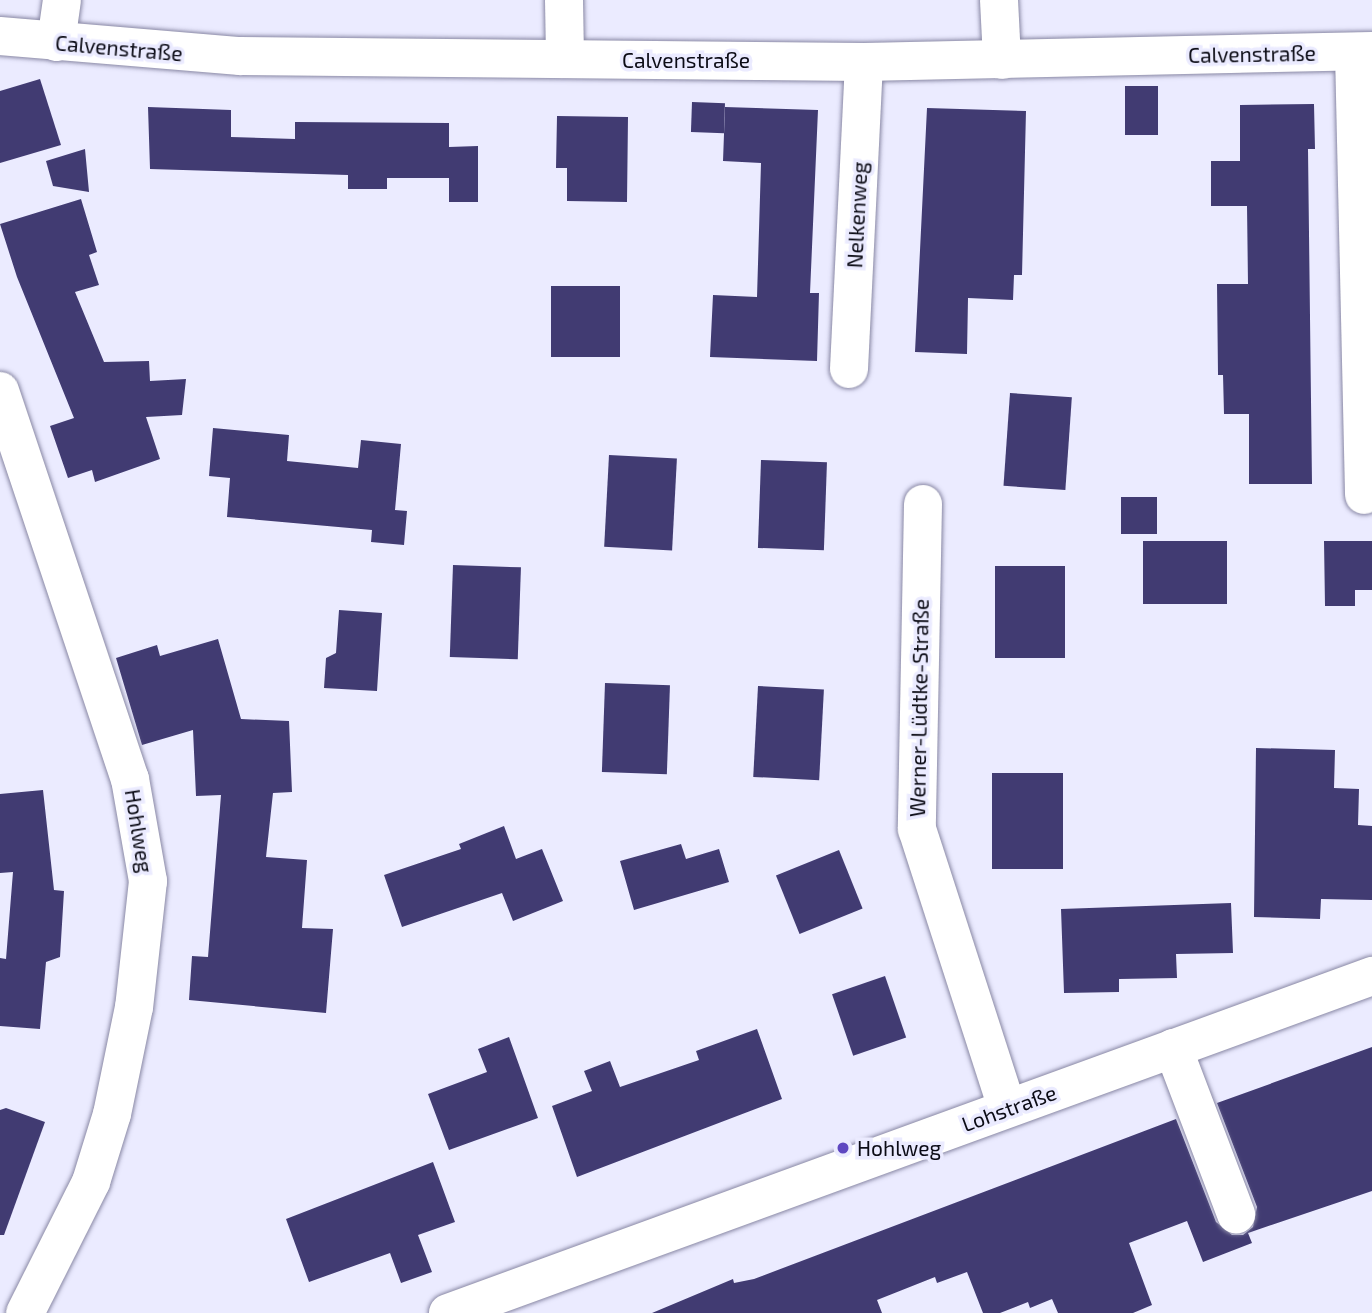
<!DOCTYPE html>
<html>
<head>
<meta charset="utf-8">
<style>
	body { margin:0 }
	#map { position:relative; width:1372px; height:1313px; overflow:hidden; background:#ebebff; font-family:"Exo 2",sans-serif }
	div>[style] { position:absolute }
	.building>* { inset:0; background:#413b72; transform-origin:0 0 }
	.roads { filter:drop-shadow(0 0 2px #8988a5) drop-shadow(0 0 2px #8988a5) }
	.minor>* { height:38px; margin:-19px; padding:0 19px; transform-origin:19px; border-radius:19px; background:#fff }
	.major>* { height:38px; margin:-19px; padding:0 19px; transform-origin:19px; border-radius:19px; background:#fff }
	.dots>* { width:19px; height:19px; translate:-50% -50%; box-sizing:border-box; border:4px solid #ebebff; border-radius:50% }
	span { translate:-50% -50%; white-space:nowrap; text-align:center; line-height:1.15; -webkit-text-stroke:7px #ebebff; paint-order:stroke }
	.street-label { font-size:21px; color:#0b0b15 }
	.poi-label { font-size:21px; color:#0b0b15 }
	.left { translate:0 -50%; text-align:left }
</style>
</head>
<body>
<div id="map">
	<div class="building">
		<div style="clip-path:polygon(40px 79px,61px 145px,0 163px,0 91px)"></div>
		<div style="left:1158px;top:86px;width:49px;height:33px;rotate:90deg"></div>
		<div style="left:692px;top:102px;width:33px;height:30px;rotate:2deg"></div>
		<div style="clip-path:polygon(1314px 104px,1315px 149px,1308px 149px,1312px 484px,1249px 484px,1249px 414px,1224px 414px,1223px 375px,1218px 375px,1217px 284px,1248px 284px,1247px 206px,1211px 206px,1211px 161px,1240px 161px,1240px 105px)"></div>
		<div style="clip-path:polygon(148px 107px,231px 110px,231px 137px,295px 139px,295px 122px,449px 123px,449px 147px,478px 146px,478px 202px,449px 202px,449px 178px,387px 178px,387px 189px,348px 189px,348px 175px,150px 169px)"></div>
		<div style="clip-path:polygon(725px 107px,818px 110px,810px 293px,819px 293px,817px 361px,710px 357px,713px 295px,757px 297px,761px 163px,723px 161px)"></div>
		<div style="clip-path:polygon(927px 108px,1026px 111px,1022px 275px,1014px 275px,1013px 300px,968px 298px,967px 354px,915px 352px)"></div>
		<div style="clip-path:polygon(557px 116px,628px 117px,627px 202px,567px 201px,567px 168px,556px 168px)"></div>
		<div style="clip-path:polygon(85px 149px,89px 192px,53px 186px,46px 161px)"></div>
		<div style="clip-path:polygon(81px 199px,97px 252px,89px 255px,99px 285px,75px 292px,104px 362px,149px 361px,150px 381px,186px 379px,182px 415px,146px 417px,160px 459px,95px 482px,92px 470px,68px 478px,50px 426px,74px 418px,17px 277px,0 224px)"></div>
		<div style="left:551px;top:286px;width:69px;height:71px"></div>
		<div style="left:1010px;top:393px;width:62px;height:93px;rotate:4deg"></div>
		<div style="clip-path:polygon(213px 428px,289px 435px,287px 461px,358px 468px,361px 440px,401px 444px,395px 510px,407px 511px,404px 545px,371px 542px,372px 530px,227px 517px,230px 478px,209px 476px)"></div>
		<div style="left:609px;top:455px;width:68px;height:92px;rotate:3deg"></div>
		<div style="left:761px;top:460px;width:66px;height:88px;rotate:2deg"></div>
		<div style="left:1121px;top:497px;width:36px;height:37px"></div>
		<div style="left:1143px;top:541px;width:84px;height:63px"></div>
		<div style="clip-path:polygon(1324px 541px,1372px 541px,1372px 590px,1355px 590px,1355px 606px,1325px 606px)"></div>
		<div style="left:453px;top:565px;width:68px;height:92px;rotate:2deg"></div>
		<div style="left:995px;top:566px;width:70px;height:92px"></div>
		<div style="clip-path:polygon(339px 610px,382px 613px,377px 691px,324px 688px,326px 658px,336px 653px)"></div>
		<div style="clip-path:polygon(218px 639px,241px 719px,289px 721px,292px 792px,273px 793px,266px 857px,307px 860px,302px 928px,333px 929px,326px 1013px,189px 1000px,192px 956px,208px 957px,221px 795px,196px 796px,193px 730px,142px 745px,116px 658px,157px 645px,160px 656px)"></div>
		<div style="left:605px;top:683px;width:65px;height:89px;rotate:2deg"></div>
		<div style="left:758px;top:686px;width:66px;height:91px;rotate:3deg"></div>
		<div style="clip-path:polygon(1256px 748px,1335px 750px,1334px 788px,1359px 789px,1358px 825px,1372px 826px,1372px 900px,1321px 899px,1320px 919px,1254px 917px)"></div>
		<div style="left:1063px;top:773px;width:96px;height:71px;rotate:90deg"></div>
		<div style="clip-path:polygon(43px 790px,54px 890px,64px 891px,60px 957px,46px 962px,40px 1029px,0 1026px,0 958px,6px 959px,13px 872px,0 873px,0 794px)"></div>
		<div style="clip-path:polygon(504px 826px,516px 859px,542px 849px,563px 901px,513px 921px,502px 893px,402px 927px,384px 875px,461px 849px,459px 844px)"></div>
		<div style="clip-path:polygon(681px 844px,686px 859px,719px 849px,729px 882px,634px 910px,620px 861px)"></div>
		<div style="left:839px;top:850px;width:63px;height:68px;rotate:68deg"></div>
		<div style="clip-path:polygon(1231px 903px,1233px 953px,1176px 954px,1177px 978px,1119px 979px,1119px 992px,1064px 993px,1061px 909px)"></div>
		<div style="left:885px;top:976px;width:65px;height:56px;rotate:71deg"></div>
		<div style="clip-path:polygon(757px 1029px,782px 1099px,577px 1177px,552px 1106px,592px 1091px,584px 1071px,610px 1061px,620px 1087px,699px 1060px,696px 1051px)"></div>
		<div style="clip-path:polygon(509px 1037px,538px 1118px,449px 1150px,428px 1094px,487px 1072px,478px 1049px)"></div>
		<div style="clip-path:polygon(1372px 1047px,1372px 1191px,1248px 1233px,1252px 1243px,1203px 1262px,1187px 1221px,1129px 1243px,1152px 1305px,1133px 1313px,1058px 1313px,1052px 1299px,1030px 1308px,1028px 1302px,1000px 1313px,983px 1313px,967px 1272px,937px 1283px,935px 1277px,877px 1300px,882px 1313px,652px 1313px,733px 1279px,734px 1283px,754px 1279px,1176px 1119px,1216px 1222px,1232px 1235px,1243px 1235px,1253px 1227px,1257px 1207px,1217px 1103px)"></div>
		<div style="clip-path:polygon(6px 1108px,45px 1122px,4px 1235px,0 1235px,0 1110px)"></div>
		<div style="clip-path:polygon(433px 1162px,455px 1222px,418px 1235px,432px 1272px,401px 1283px,390px 1253px,309px 1282px,286px 1219px)"></div>
	</div>
	<div class="roads">
		<div class="minor">
			<div style="left:564px;top:0;width:59px;rotate:89deg"></div>
			<div style="left:999px;top:0;width:60px;rotate:87.1deg"></div>
			<div style="left:0;top:36px;width:241px;rotate:4.8deg"></div>
			<div style="left:240px;top:56px;width:624px;rotate:0.55deg"></div>
			<div style="left:864px;top:62px;width:508px;rotate:-1.24deg"></div>
			<div style="left:56px;top:42px;width:42px;rotate:-81.9deg"></div>
			<div style="left:1354px;top:52px;width:443px;rotate:88.7deg"></div>
			<div style="left:849px;top:369px;width:307px;rotate:-87.2deg"></div>
			<div style="left:0;top:391px;width:409px;rotate:71.5deg"></div>
			<div style="left:130px;top:779px;width:104px;rotate:80deg"></div>
			<div style="left:148px;top:881px;width:127px;rotate:96.3deg"></div>
			<div style="left:134px;top:1007px;width:109px;rotate:101.6deg"></div>
			<div style="left:112px;top:1114px;width:71px;rotate:107.2deg"></div>
			<div style="left:91px;top:1182px;width:147px;rotate:116.7deg"></div>
			<div style="left:923px;top:504px;width:325px;rotate:91.1deg"></div>
			<div style="left:917px;top:829px;width:293px;rotate:72.1deg"></div>
			<div style="left:1173px;top:1048px;width:178px;rotate:69.2deg"></div>
		</div>
		<div class="major">
			<div style="left:448px;top:1313px;width:984px;rotate:-20.04deg"></div>
		</div>
	</div>
	<div class="dots">
		<div style="left:843px;top:1148px;background:#5f48c1"></div>
	</div>
	<div class="street-label">
		<span style="left:119px;top:48px;rotate:5deg">Calvenstraße</span>
		<span style="left:1252px;top:54px;rotate:-1deg">Calvenstraße</span>
		<span style="left:686px;top:60px">Calvenstraße</span>
		<span style="left:857px;top:215px;rotate:-87deg">Nelkenweg</span>
		<span style="left:919px;top:708px;rotate:-89deg">Werner-Lüdtke-Straße</span>
		<span style="left:139px;top:831px;rotate:81deg">Hohlweg</span>
		<span style="left:1009px;top:1108px;rotate:-20deg">Lohstraße</span>
	</div>
	<div class="poi-label">
		<span class="left" style="left:857px;top:1148px">Hohlweg</span>
	</div>
</div>
</body>
</html>
